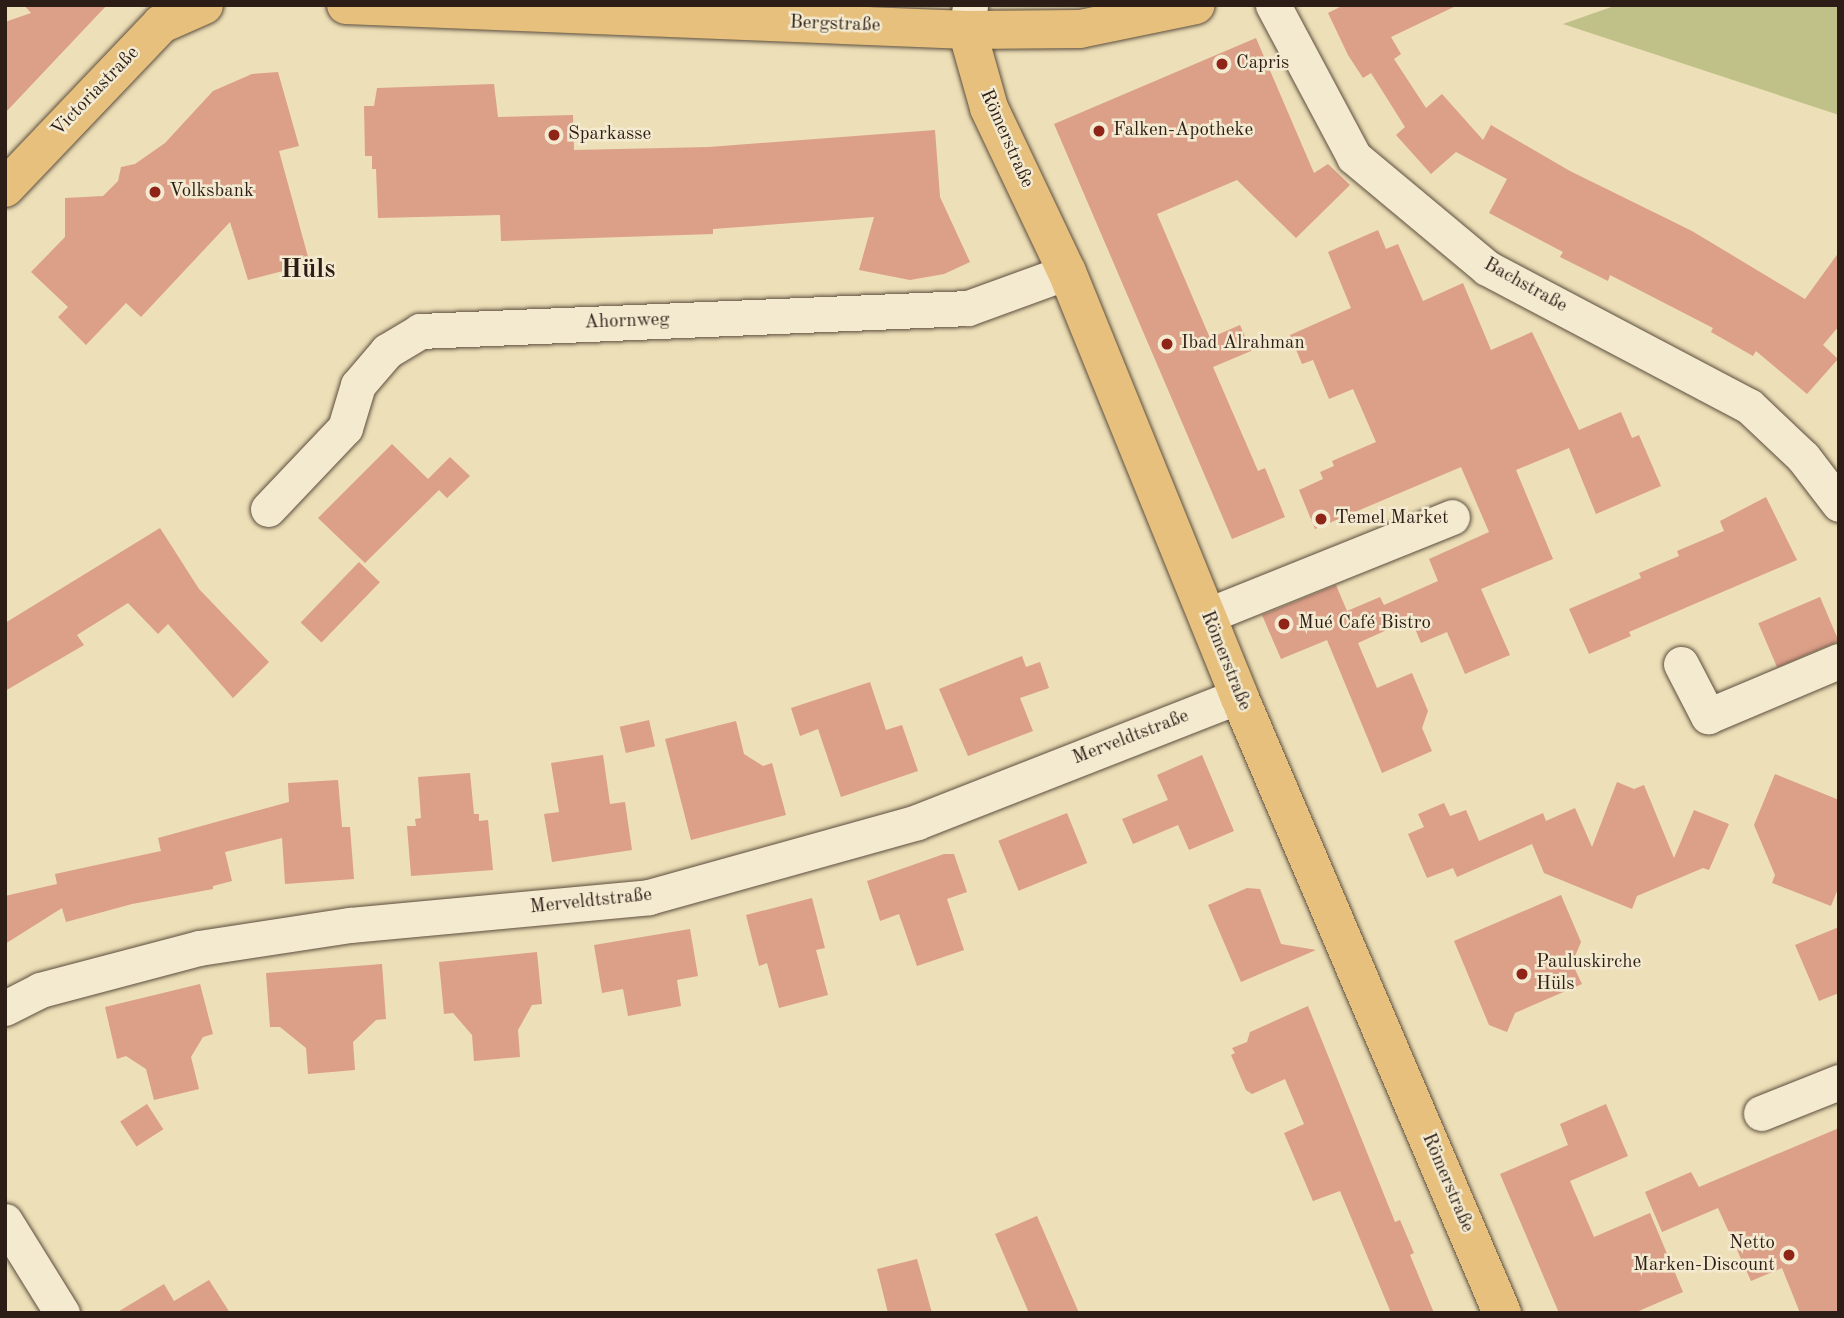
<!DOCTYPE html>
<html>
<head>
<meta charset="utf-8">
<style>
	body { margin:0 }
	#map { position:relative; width:1844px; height:1318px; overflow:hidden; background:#eddfb7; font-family:"Old Standard TT",serif }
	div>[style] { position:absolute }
	.green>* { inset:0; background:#c0c089 }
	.building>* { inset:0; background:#dc9f88; transform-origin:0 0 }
	.roads { filter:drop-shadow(0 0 2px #5c4e3e) drop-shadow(0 0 2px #5c4e3e) }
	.minor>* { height:35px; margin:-17.5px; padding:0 17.5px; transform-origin:17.5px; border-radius:17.5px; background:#f3ead0 }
	.major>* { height:38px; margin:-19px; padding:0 19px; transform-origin:19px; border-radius:19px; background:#e6c07c }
	.dots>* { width:19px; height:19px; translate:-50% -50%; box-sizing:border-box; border:4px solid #f3ead0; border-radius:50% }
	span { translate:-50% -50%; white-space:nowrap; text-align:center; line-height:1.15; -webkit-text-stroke:5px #f3ead0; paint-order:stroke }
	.street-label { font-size:19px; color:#2c1d16 }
	.poi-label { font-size:19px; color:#2c1d16 }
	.left { translate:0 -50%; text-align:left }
	.right { translate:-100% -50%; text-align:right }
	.district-label { font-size:26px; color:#2c1d16; font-weight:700 }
	.frame { position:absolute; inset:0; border:7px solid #2c1d16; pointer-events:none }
</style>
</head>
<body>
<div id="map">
	<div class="green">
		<div style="clip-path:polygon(1617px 5px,1839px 5px,1839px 115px,1563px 24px)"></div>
	</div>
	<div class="building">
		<div style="clip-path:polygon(24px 5px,107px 5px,5px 113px,5px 22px,31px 13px)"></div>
		<div style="clip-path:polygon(1344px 5px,1458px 5px,1391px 37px,1401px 54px,1394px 59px,1426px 108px,1442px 94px,1483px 140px,1491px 125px,1570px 171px,1692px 231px,1805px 299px,1839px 252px,1839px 326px,1823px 345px,1838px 359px,1807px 394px,1756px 351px,1753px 356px,1711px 332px,1713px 328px,1610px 275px,1608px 281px,1560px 257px,1563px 252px,1489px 213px,1507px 179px,1456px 152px,1431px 174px,1396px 135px,1405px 127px,1371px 73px,1363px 78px,1348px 55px,1328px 13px)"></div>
		<div style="clip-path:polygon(1256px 38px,1314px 173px,1328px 164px,1350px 185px,1296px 238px,1237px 180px,1157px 214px,1210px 338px,1240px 325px,1251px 351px,1213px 367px,1258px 471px,1265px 468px,1285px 517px,1232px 539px,1054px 124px)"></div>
		<div style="clip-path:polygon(278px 72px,299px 146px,279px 151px,310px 264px,248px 280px,230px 222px,141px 317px,126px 303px,86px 345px,58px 317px,68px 307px,31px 272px,65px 237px,65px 198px,103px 196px,118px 181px,121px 167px,135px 164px,165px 143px,213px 91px,252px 74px)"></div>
		<div style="clip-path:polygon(494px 84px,498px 117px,573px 115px,574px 150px,709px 147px,935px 130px,940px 197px,970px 262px,944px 274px,910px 280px,859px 270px,874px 217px,713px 229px,713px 234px,501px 241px,500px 215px,378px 218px,376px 169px,372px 169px,372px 156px,365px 156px,364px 106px,374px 106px,377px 88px)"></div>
		<div style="clip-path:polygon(1378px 230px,1386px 249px,1398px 244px,1423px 301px,1463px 283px,1491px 350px,1532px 332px,1579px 430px,1621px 412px,1632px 438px,1639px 435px,1661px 486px,1596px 514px,1569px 448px,1516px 470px,1553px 559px,1481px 589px,1510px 655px,1465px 674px,1447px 632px,1421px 643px,1411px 619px,1358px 643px,1377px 688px,1412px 673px,1428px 711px,1422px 728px,1432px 751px,1382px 773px,1327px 640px,1281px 659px,1262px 615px,1336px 585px,1347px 611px,1380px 597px,1384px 605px,1438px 581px,1429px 559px,1489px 532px,1461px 467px,1315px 529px,1299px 490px,1323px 479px,1320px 472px,1334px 466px,1332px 461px,1376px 442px,1353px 389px,1329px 399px,1313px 360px,1302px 364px,1290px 335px,1351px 308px,1328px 252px)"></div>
		<div style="clip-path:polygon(392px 444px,428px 479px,450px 457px,470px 476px,447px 498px,439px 490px,365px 563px,318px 518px)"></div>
		<div style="clip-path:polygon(1766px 497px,1797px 560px,1629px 632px,1631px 636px,1589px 654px,1569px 609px,1641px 578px,1639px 573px,1679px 556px,1677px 551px,1724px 531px,1720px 521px)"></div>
		<div style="clip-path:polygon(160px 528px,199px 589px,269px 662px,233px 698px,168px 624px,158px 634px,128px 603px,77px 635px,84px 645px,5px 691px,5px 623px)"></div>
		<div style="left:359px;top:562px;width:29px;height:84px;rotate:44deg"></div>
		<div style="left:1820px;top:597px;width:48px;height:67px;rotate:67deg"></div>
		<div style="clip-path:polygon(1022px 656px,1026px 667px,1040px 662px,1049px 688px,1020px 698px,1033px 731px,968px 756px,939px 689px)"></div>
		<div style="clip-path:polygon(870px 682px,886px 730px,902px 725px,918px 771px,841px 797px,818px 729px,800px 736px,791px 708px)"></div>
		<div style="left:649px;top:720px;width:27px;height:30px;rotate:77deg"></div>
		<div style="clip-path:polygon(736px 721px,744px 754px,763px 766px,772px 763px,786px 815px,691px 840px,665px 739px)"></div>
		<div style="clip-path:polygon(603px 755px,610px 804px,625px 802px,632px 850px,552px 862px,544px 814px,559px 812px,551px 763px)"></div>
		<div style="clip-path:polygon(1202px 755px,1234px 831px,1189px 850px,1178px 825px,1133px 844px,1122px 819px,1168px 800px,1157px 775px)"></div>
		<div style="clip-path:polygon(470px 773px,474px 814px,479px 814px,479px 821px,488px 820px,493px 870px,411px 876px,407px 826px,416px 826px,415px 819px,421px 818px,418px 777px)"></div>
		<div style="clip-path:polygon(1775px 774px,1839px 800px,1839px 886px,1831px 906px,1772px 883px,1775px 875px,1754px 825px)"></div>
		<div style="clip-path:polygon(338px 780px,342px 827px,350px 827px,354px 879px,285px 884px,282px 838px,225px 852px,232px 881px,213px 886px,213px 889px,132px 904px,66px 922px,62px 908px,5px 944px,5px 896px,57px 884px,55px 874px,161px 851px,158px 838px,289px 802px,288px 783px)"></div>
		<div style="clip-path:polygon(1617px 782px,1634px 789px,1644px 785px,1674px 858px,1694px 810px,1729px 824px,1709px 870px,1703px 868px,1637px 896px,1632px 909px,1544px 873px,1532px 844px,1457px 877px,1453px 868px,1427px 878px,1408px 834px,1424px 827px,1418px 814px,1444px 803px,1450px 816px,1466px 810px,1479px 841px,1543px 813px,1546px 821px,1575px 808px,1592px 847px)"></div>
		<div style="left:1067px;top:813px;width:54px;height:74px;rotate:68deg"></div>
		<div style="clip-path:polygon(944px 854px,954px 854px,967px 892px,947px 899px,964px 950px,917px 966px,899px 914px,880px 921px,867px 881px)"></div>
		<div style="clip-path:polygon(1247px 888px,1260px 889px,1281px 944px,1316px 950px,1241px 982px,1208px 905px)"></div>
		<div style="clip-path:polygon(1561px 895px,1581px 942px,1572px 963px,1582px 984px,1515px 1013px,1507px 1032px,1489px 1025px,1454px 941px)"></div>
		<div style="clip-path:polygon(812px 898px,825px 948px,816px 950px,828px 995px,779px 1008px,767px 963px,759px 966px,746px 915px)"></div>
		<div style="clip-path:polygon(1839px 927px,1839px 993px,1819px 1001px,1795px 945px)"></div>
		<div style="clip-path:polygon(690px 929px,698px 976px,677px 980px,681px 1006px,628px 1016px,623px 989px,602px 993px,594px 945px)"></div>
		<div style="clip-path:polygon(537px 952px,542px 1004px,532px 1005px,518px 1030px,520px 1057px,474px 1061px,472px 1035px,453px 1013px,444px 1014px,439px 962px)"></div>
		<div style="clip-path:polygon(382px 964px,386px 1019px,376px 1020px,353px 1042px,355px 1070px,308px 1074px,306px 1048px,280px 1027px,270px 1027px,266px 973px)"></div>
		<div style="clip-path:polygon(200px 984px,213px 1034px,203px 1037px,191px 1057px,199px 1089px,154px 1100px,146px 1069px,126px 1056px,117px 1059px,105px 1007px)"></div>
		<div style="clip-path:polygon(1308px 1006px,1395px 1222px,1400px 1220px,1414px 1253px,1410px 1255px,1434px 1313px,1391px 1313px,1340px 1191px,1313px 1201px,1284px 1133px,1304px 1124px,1285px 1079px,1252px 1094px,1246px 1090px,1231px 1055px,1235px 1053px,1232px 1048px,1247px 1042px,1250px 1032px)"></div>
		<div style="left:147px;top:1104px;width:30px;height:32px;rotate:57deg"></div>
		<div style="clip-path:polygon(1606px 1104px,1628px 1156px,1570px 1181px,1594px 1237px,1650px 1213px,1683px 1292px,1634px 1313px,1559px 1313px,1500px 1174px,1568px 1145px,1560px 1124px)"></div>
		<div style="clip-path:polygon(1839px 1128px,1839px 1313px,1800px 1313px,1782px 1268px,1751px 1281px,1718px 1208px,1662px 1232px,1645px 1192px,1691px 1172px,1699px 1187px)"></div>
		<div style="clip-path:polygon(1037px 1216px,1079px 1313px,1029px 1313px,995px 1234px)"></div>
		<div style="clip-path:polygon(917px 1259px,932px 1313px,888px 1313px,877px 1269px)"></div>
		<div style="clip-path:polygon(209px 1280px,230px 1313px,116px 1313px,164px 1284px,174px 1301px)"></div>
	</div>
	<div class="roads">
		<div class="minor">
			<div style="left:1273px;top:5px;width:172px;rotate:61.9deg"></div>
			<div style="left:1354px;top:157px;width:173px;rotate:39.8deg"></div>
			<div style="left:1487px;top:268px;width:296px;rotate:27.8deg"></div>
			<div style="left:1749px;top:406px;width:74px;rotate:43.4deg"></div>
			<div style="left:1803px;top:457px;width:59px;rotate:52.5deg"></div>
			<div style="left:967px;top:30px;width:25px;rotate:-83deg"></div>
			<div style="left:268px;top:509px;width:112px;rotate:-46.5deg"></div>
			<div style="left:345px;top:428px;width:45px;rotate:-73.2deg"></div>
			<div style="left:358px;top:385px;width:45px;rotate:-49.5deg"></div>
			<div style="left:387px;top:351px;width:39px;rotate:-31deg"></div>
			<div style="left:420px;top:331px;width:548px;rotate:-2.4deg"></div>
			<div style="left:968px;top:308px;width:105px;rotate:-20deg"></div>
			<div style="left:1206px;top:616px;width:265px;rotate:-21.9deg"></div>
			<div style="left:1681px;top:664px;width:59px;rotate:62.6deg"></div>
			<div style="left:1708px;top:716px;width:142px;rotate:-22.8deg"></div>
			<div style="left:5px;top:1008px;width:39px;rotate:-27deg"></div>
			<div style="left:40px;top:990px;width:164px;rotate:-14.8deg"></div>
			<div style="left:199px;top:948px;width:153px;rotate:-8.7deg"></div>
			<div style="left:350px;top:925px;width:300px;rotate:-5.3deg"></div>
			<div style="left:649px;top:897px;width:278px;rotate:-15.6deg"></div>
			<div style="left:917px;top:822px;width:346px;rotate:-21.4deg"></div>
			<div style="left:1761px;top:1113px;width:84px;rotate:-21.7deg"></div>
			<div style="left:5px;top:1221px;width:108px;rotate:58.2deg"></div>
		</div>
		<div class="major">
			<div style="left:346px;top:5px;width:622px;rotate:2.31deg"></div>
			<div style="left:967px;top:30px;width:113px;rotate:-0.5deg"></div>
			<div style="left:1080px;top:29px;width:118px;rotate:-11.7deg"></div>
			<div style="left:967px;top:30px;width:81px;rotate:74.2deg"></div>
			<div style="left:989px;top:108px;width:182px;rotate:64.6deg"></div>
			<div style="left:1067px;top:272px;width:458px;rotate:67.9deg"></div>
			<div style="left:1239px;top:696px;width:671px;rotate:66.91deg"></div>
			<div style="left:5px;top:188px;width:226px;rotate:-46.4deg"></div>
			<div style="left:161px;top:24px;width:47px;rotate:-23.8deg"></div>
		</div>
	</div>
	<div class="dots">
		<div style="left:1222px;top:64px;background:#8f2418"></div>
		<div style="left:1099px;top:131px;background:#8f2418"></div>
		<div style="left:554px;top:135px;background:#8f2418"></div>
		<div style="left:155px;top:192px;background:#8f2418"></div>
		<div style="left:1167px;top:344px;background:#8f2418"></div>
		<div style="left:1321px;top:519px;background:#8f2418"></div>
		<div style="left:1284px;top:624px;background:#8f2418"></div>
		<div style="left:1522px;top:974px;background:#8f2418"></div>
		<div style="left:1789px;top:1255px;background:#8f2418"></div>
	</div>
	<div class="street-label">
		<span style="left:835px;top:25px;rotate:2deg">Bergstraße</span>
		<span style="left:96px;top:92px;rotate:-46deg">Victoriastraße</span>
		<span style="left:1006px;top:139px;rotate:66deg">Römerstraße</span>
		<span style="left:1525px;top:286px;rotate:29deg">Bachstraße</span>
		<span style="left:627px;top:322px;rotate:-2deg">Ahornweg</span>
		<span style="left:1225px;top:661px;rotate:68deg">Römerstraße</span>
		<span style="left:1131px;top:738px;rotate:-21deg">Merveldtstraße</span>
		<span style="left:591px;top:902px;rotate:-6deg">Merveldtstraße</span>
		<span style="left:1447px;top:1183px;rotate:67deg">Römerstraße</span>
	</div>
	<div class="poi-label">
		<span class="left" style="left:1236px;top:64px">Capris</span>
		<span class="left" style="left:1113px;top:131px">Falken-Apotheke</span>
		<span class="left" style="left:568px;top:135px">Sparkasse</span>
		<span class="left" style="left:169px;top:192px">Volksbank</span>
		<span class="left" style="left:1181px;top:344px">Ibad Alrahman</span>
		<span class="left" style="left:1335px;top:519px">Temel Market</span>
		<span class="left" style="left:1298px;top:624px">Mué Café Bistro</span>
		<span class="left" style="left:1536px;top:974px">Pauluskirche<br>Hüls</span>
		<span class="right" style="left:1775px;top:1255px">Netto<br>Marken-Discount</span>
	</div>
	<div class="district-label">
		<span style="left:308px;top:271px">Hüls</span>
	</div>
	<div class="frame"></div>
</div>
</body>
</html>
